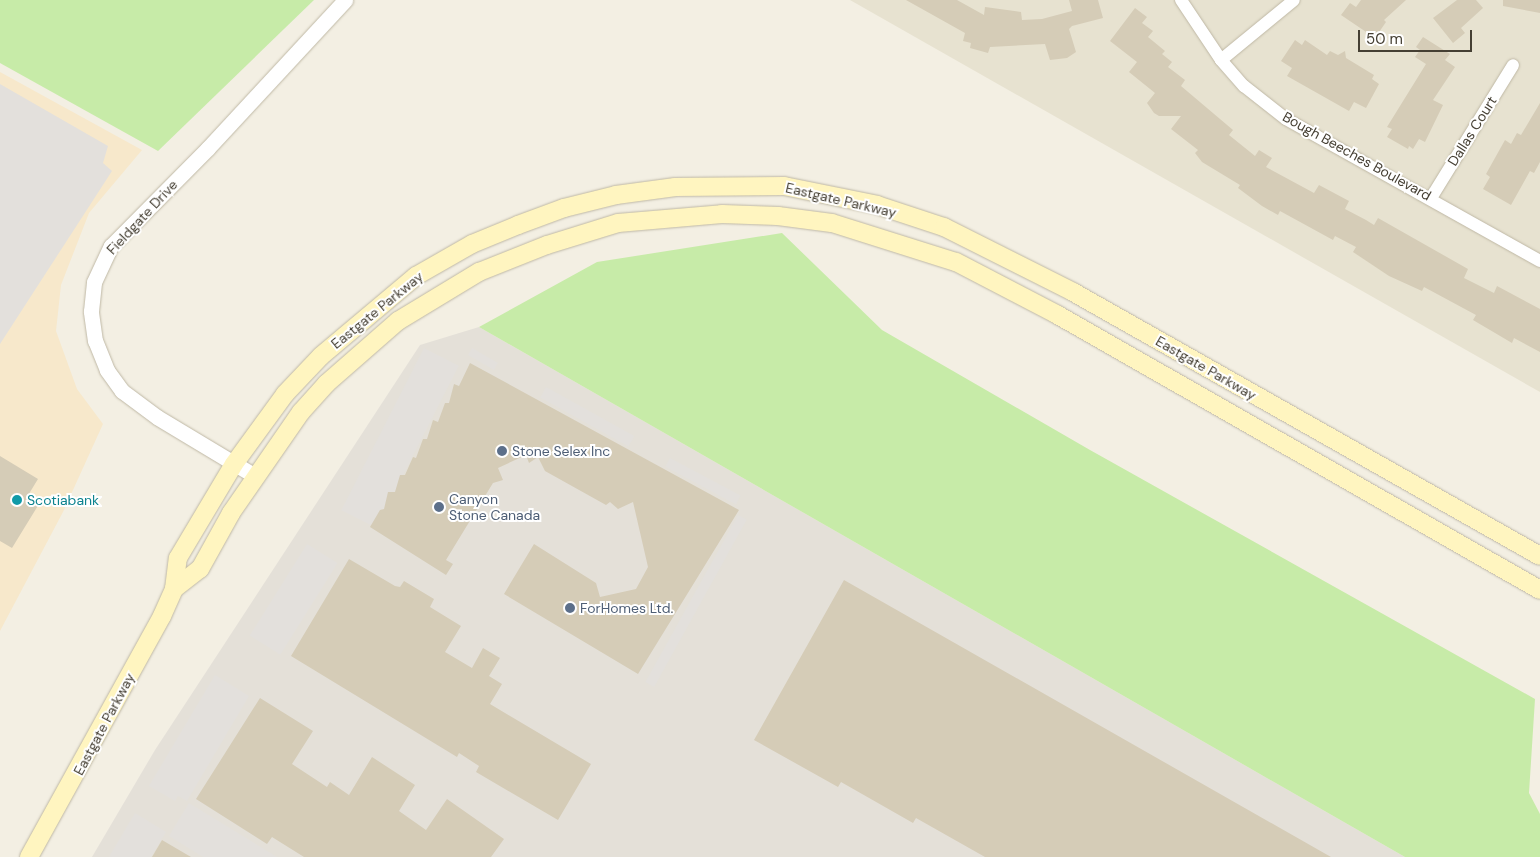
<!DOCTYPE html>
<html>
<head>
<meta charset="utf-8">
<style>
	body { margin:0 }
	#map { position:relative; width:1540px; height:857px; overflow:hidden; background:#f3efe3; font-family:"DM Sans",sans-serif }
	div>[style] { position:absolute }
	.residential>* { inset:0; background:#e7e2d0 }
	.commercial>* { inset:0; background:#f7e8cb }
	.industrial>* { inset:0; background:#e4e0d8 }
	.green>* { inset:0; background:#c7eba8 }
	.parking>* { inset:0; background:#e3e0dc; transform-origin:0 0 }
	.building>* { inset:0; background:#d5ccb7 }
	.roads { filter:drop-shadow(0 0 1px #bfb8a5) drop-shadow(0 0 1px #bfb8a5) }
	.minor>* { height:12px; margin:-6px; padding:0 6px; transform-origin:6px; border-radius:6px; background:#fff }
	.tertiary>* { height:15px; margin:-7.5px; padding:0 7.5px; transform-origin:7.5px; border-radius:7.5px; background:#fff }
	.secondary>* { height:18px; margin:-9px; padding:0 9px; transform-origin:9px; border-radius:9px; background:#fff5c0 }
	.dots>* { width:14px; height:14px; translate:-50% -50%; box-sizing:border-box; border:2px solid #fff; border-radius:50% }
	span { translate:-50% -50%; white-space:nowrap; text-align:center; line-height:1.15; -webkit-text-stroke:4px #fff; paint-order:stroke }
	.street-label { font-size:14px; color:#453f33 }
	.service-label { font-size:14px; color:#4e5e75 }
	.left { translate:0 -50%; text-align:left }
	.culture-label { font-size:14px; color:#0d838f }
	.scale { position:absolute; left:1358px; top:30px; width:114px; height:22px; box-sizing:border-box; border:2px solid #453f33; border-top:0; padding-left:6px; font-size:15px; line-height:18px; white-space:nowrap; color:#453f33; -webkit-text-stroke:4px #fff; paint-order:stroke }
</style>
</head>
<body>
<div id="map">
	<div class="residential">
		<div style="clip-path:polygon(850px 0,1540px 0,1540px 392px)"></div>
	</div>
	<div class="commercial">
		<div style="clip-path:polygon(0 72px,142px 150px,89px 213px,61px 285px,56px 331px,77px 389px,103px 424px,63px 512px,0 631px)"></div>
	</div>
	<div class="industrial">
		<div style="clip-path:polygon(479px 327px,1405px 857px,92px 857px,155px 750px,420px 345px)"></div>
	</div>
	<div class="green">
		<div style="clip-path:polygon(0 0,314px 0,158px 151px,0 63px)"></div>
		<div style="clip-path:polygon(782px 233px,882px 330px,1090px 450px,1535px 699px,1529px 793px,1540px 814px,1540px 857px,1405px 857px,479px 327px,597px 262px)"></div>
	</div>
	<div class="parking">
		<div style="clip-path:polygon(0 84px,108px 146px,103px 163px,112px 171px,0 344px)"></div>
		<div style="left:424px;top:348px;width:39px;height:182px;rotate:27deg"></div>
		<div style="left:472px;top:348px;width:30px;height:8px;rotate:30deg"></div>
		<div style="left:546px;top:387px;width:101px;height:12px;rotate:29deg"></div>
		<div style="left:670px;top:458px;width:80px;height:10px;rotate:28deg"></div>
		<div style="left:738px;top:515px;width:10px;height:191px;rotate:29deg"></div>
		<div style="left:307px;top:544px;width:36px;height:108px;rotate:32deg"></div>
		<div style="clip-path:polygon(215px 675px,249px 696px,187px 801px,178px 796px,175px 801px,149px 786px)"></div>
		<div style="clip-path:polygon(189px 803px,277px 857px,203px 857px,169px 836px)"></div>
		<div style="clip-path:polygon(135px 813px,166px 832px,151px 857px,109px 857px)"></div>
	</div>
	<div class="building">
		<div style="clip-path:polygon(906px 0,957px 0,984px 15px,985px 7px,1021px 12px,1022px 20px,1042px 19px,1072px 11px,1069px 0,1098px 0,1103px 18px,1072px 26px,1069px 29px,1076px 52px,1067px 58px,1050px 60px,1045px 44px,990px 47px,988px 53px,970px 48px,971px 43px,963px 41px,965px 33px)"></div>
		<div style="clip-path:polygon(1361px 0,1406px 0,1384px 20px,1386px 22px,1375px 38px,1341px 15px,1350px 3px,1356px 7px)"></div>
		<div style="clip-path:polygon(1457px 0,1476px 0,1483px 8px,1461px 28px,1465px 33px,1453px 43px,1433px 18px)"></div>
		<div style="clip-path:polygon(1503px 0,1540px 0,1540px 13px,1503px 6px)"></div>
		<div style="clip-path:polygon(1135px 8px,1147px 17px,1142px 23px,1153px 31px,1148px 37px,1165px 51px,1162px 54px,1172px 62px,1168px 67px,1185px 80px,1181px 86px,1233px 130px,1229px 135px,1255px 156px,1259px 150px,1272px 158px,1266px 167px,1314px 193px,1319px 185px,1349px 201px,1345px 209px,1366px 220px,1374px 225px,1378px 218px,1468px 269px,1464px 278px,1494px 293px,1497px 286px,1540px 309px,1540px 352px,1514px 338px,1512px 343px,1473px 320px,1476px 315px,1424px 287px,1422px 291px,1389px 276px,1353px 252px,1356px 247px,1335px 236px,1333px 240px,1280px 211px,1278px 215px,1262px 206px,1238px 188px,1240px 185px,1202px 162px,1195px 153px,1198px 150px,1171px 129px,1181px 116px,1159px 116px,1154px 113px,1147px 103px,1155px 93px,1129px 72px,1137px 62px,1110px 41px)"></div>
		<div style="clip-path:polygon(1423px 37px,1450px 54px,1445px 60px,1455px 67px,1433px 100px,1443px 105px,1425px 142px,1419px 139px,1413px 149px,1409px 146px,1408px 149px,1387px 137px,1392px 129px,1387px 127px,1426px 64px,1415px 57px,1420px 50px,1416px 47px)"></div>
		<div style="clip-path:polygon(1295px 40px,1302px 45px,1305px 40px,1327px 55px,1330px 51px,1338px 55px,1345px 51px,1346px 58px,1374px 75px,1372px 79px,1379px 84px,1366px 108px,1354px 102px,1349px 111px,1287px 76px,1292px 68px,1281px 61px)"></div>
		<div style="clip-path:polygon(1540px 103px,1540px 162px,1534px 173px,1530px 171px,1511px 205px,1483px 189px,1490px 177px,1486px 174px,1505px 140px,1511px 144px,1517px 133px,1521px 135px)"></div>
		<div style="clip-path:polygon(470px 363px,739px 510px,638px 674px,504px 594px,534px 544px,596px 583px,600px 597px,636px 589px,648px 567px,633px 502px,618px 509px,610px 502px,606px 505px,545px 471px,538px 457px,529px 463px,526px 455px,498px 468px,503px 480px,493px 483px,446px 560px,453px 564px,446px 575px,370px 527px,380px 510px,384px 509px,388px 492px,395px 492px,400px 475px,405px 475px,413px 457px,416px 458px,423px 439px,427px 439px,433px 420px,438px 422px,445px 403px,449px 403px,454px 384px,459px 386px)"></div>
		<div style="clip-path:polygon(0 456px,38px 479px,27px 497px,39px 504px,12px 548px,0 541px)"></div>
		<div style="clip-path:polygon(349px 559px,395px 586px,400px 587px,404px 581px,434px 599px,430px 607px,461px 626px,445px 652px,472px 668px,483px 648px,500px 658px,489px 676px,502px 684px,490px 704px,591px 764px,558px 820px,476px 772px,479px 766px,459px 753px,457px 757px,291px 656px)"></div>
		<div style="clip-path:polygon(844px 580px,1331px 857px,985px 857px,916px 818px,913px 823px,841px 782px,838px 787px,754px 740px)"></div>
		<div style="clip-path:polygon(260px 698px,313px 731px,292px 764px,327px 787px,330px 782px,349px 795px,372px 757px,415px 785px,399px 811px,426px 830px,447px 799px,504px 839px,491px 857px,304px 857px,272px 837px,267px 844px,196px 799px)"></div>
		<div style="clip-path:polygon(162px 840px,191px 857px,152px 857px)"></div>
	</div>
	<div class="roads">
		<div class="minor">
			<div style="left:1181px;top:0;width:72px;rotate:56.3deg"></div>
			<div style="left:1221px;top:60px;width:35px;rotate:49deg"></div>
			<div style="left:1244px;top:86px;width:53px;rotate:38.2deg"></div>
			<div style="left:1286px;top:119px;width:291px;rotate:29.2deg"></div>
			<div style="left:1221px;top:60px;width:94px;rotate:-39.4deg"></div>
			<div style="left:1431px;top:198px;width:156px;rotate:-58.3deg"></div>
		</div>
		<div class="tertiary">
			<div style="left:255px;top:476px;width:114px;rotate:-149deg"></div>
			<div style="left:157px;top:417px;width:44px;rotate:-143.4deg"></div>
			<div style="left:122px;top:391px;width:26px;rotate:-126deg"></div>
			<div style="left:107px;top:370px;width:31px;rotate:-112deg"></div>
			<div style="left:95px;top:341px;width:30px;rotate:-98deg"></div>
			<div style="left:91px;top:311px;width:29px;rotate:-84deg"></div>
			<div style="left:94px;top:282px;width:40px;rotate:-65deg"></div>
			<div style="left:111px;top:246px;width:138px;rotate:-45.3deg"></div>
			<div style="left:208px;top:148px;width:202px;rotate:-47.2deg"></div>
		</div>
		<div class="secondary">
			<div style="left:174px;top:589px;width:33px;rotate:-38deg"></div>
			<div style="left:200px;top:569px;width:64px;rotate:-61deg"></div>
			<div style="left:231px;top:513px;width:123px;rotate:-55.3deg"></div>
			<div style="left:301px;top:412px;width:38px;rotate:-48deg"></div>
			<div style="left:326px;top:384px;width:96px;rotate:-41.2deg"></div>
			<div style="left:398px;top:321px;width:95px;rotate:-31.2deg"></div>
			<div style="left:479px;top:272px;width:73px;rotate:-21.7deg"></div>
			<div style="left:547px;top:245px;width:74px;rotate:-17.2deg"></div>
			<div style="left:618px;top:223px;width:104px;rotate:-4.9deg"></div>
			<div style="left:722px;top:214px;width:56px;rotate:2deg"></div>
			<div style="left:778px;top:216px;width:54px;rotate:7.4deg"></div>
			<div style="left:832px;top:223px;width:130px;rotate:17.5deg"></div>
			<div style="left:956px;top:262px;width:113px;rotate:27.5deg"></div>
			<div style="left:1056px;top:314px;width:557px;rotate:29.69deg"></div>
			<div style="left:29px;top:857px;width:275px;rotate:-61.1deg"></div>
			<div style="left:162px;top:616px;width:30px;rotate:-66deg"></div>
			<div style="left:174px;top:589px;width:31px;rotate:-83deg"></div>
			<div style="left:178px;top:558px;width:109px;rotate:-59.2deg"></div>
			<div style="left:234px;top:464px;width:87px;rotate:-53.9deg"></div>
			<div style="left:285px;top:394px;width:52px;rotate:-46.5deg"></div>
			<div style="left:321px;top:356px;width:124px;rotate:-40.1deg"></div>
			<div style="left:416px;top:276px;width:64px;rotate:-29.7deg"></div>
			<div style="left:472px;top:244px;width:50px;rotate:-22.4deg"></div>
			<div style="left:518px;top:225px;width:49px;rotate:-20.3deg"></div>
			<div style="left:564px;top:208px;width:54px;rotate:-14deg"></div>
			<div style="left:616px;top:195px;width:60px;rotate:-7.7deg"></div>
			<div style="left:675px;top:187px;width:109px;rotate:-0.5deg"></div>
			<div style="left:784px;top:186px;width:95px;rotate:11.5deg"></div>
			<div style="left:877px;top:205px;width:71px;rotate:18.2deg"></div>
			<div style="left:944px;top:227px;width:144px;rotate:26.7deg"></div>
			<div style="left:1073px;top:292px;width:536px;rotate:29.48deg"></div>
		</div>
	</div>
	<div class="dots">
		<div style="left:502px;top:451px;background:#5c6f8a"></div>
		<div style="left:17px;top:500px;background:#0f9aa8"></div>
		<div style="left:439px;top:507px;background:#5c6f8a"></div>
		<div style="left:570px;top:608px;background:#5c6f8a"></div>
	</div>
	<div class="street-label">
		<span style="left:1472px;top:131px;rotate:-58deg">Dallas Court</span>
		<span style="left:1357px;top:156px;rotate:29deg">Bough Beeches Boulevard</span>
		<span style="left:841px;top:200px;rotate:13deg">Eastgate Parkway</span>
		<span style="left:142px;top:217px;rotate:-47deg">Fieldgate Drive</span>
		<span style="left:377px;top:310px;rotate:-39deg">Eastgate Parkway</span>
		<span style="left:1206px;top:368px;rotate:30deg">Eastgate Parkway</span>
		<span style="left:104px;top:724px;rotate:-62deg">Eastgate Parkway</span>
	</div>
	<div class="service-label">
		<span class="left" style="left:512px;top:451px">Stone Selex Inc</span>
		<span class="left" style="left:449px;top:507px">Canyon<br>Stone Canada</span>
		<span class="left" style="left:580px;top:608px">ForHomes Ltd.</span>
	</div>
	<div class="culture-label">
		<span class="left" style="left:27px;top:500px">Scotiabank</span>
	</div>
	<div class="scale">50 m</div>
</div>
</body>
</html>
